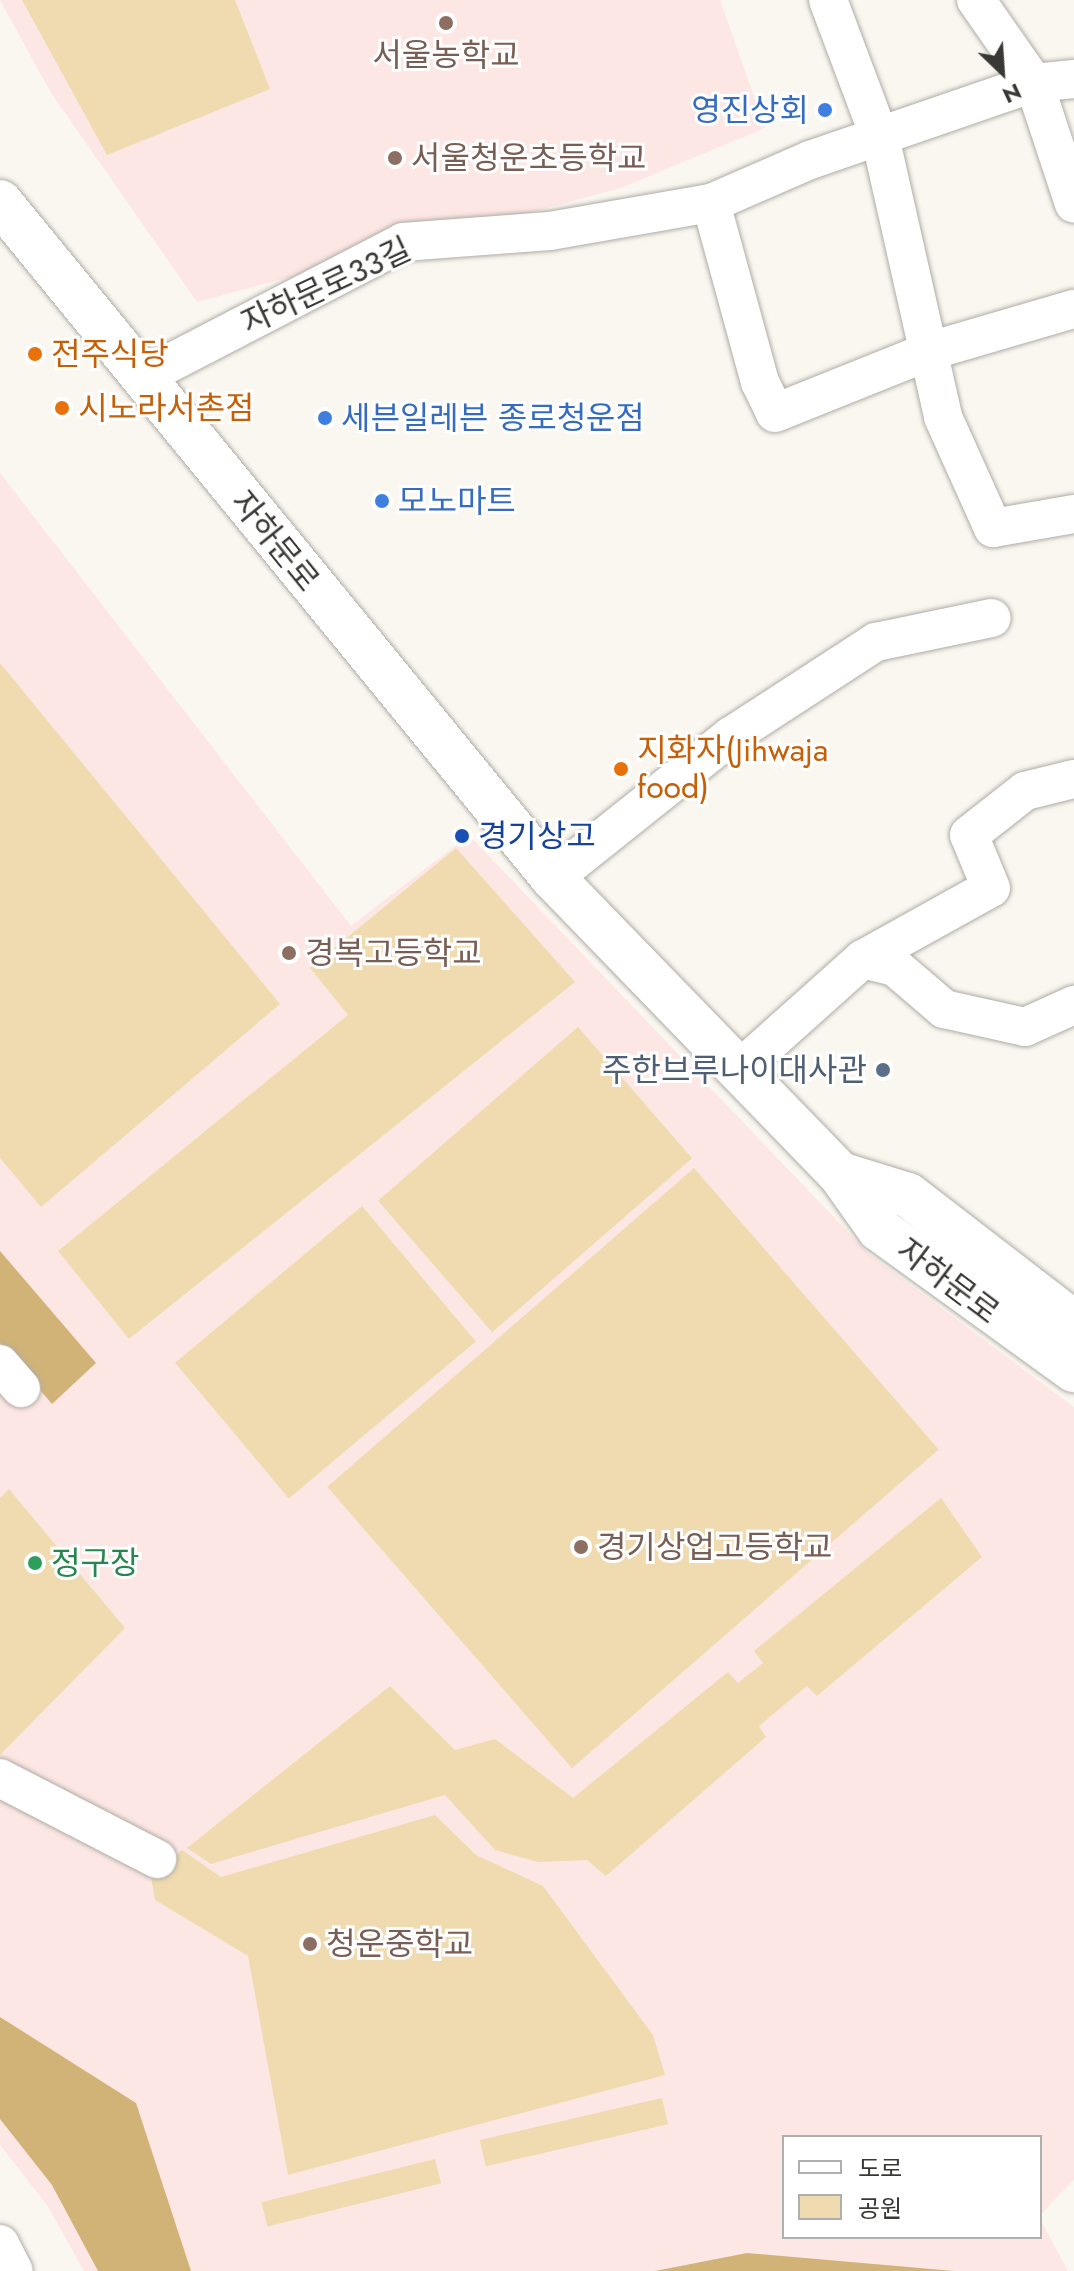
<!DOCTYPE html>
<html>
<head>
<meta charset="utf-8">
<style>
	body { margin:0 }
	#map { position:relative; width:1074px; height:2271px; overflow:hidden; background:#faf7f0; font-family:Jost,"Noto Sans KR",sans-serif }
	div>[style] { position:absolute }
	.education>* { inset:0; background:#fde7e4 }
	.green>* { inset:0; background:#f0dbb0; transform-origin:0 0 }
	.forest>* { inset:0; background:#d1b377 }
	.roads { filter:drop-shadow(0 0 2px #afaca6) drop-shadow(0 0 2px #afaca6) }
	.minor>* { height:38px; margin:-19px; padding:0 19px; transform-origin:19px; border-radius:19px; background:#fff }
	.major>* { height:44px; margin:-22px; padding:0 22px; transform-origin:22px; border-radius:22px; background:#fff }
	.dots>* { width:22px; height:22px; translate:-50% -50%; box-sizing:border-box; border:4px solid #fff; border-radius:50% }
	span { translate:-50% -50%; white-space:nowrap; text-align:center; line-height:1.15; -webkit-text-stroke:6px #fff; paint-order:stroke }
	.education-label { font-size:32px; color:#785e54 }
	.left { translate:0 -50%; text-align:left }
	.shop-label { font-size:32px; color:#366cbe }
	.right { translate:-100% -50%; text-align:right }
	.street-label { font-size:32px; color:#393836 }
	.food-label { font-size:32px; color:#c56008 }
	.transit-label { font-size:32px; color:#164399 }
	.service-label { font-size:32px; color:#4e5e75 }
	.leisure-label { font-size:32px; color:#27864d }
	.legend { position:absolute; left:782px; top:2135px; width:260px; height:104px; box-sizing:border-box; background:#fff; border:2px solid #b0afaf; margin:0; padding:10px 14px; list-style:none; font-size:24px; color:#393836 }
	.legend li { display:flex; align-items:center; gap:16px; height:40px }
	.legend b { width:40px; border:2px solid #b0afaf }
	.north { position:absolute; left:962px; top:32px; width:80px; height:80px; -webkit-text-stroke:6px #fff; paint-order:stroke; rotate:155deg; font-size:22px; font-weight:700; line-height:32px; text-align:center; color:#393836 }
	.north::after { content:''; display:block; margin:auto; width:28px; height:36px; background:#393836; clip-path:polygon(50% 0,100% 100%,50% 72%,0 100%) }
</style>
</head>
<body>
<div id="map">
	<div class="education">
		<div style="clip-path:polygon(0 0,720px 0,765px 128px,621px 188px,197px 302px,51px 93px)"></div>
		<div style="clip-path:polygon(0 473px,351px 926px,469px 835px,869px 1254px,1074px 1407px,1074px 2180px,1040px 2215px,1040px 2137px,784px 2137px,784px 2237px,1040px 2237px,1040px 2219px,1068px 2271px,84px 2271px,47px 2205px,0 2145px)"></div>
	</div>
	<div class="green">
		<div style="clip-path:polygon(22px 0,235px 0,270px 89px,107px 155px)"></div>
		<div style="clip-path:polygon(0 663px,280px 1004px,41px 1207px,0 1158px)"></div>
		<div style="clip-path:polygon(456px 848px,575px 982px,129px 1339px,58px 1251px,348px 1015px,310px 968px)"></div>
		<div style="left:578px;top:1027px;width:174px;height:265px;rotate:49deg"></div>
		<div style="left:694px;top:1168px;width:373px;height:486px;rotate:49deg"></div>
		<div style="left:362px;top:1206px;width:177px;height:244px;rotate:50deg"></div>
		<div style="clip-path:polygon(9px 1489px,125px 1628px,0 1755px,0 1498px)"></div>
		<div style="clip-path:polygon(941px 1498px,982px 1557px,817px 1696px,807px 1686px,759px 1726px,766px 1737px,606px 1876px,587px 1860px,538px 1862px,495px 1850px,445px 1795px,211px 1864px,187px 1848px,390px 1686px,455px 1750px,495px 1739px,573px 1798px,728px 1672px,738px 1683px,763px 1663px,754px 1651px)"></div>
		<div style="clip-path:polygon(435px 1815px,476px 1855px,543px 1886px,653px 2035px,665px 2075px,288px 2175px,248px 1956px,155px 1900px,151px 1877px,182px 1850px,221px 1877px)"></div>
		<div style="left:662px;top:2098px;width:27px;height:187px;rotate:77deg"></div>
		<div style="left:435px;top:2159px;width:25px;height:179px;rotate:76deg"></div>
	</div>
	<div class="forest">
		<div style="clip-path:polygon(0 1251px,96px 1363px,52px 1404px,0 1343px)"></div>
		<div style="clip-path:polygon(0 2017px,136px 2103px,191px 2271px,98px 2271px,52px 2185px,0 2119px)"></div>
		<div style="clip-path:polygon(747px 2253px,954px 2271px,655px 2271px)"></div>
	</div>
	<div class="roads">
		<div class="minor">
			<div style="left:828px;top:0;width:151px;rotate:69.4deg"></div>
			<div style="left:881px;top:141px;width:283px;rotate:77.3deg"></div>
			<div style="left:943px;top:417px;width:122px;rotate:65.8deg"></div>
			<div style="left:993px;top:528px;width:82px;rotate:-9.8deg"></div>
			<div style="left:976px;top:0;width:101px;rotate:55.1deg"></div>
			<div style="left:1034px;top:83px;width:127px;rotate:71.7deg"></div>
			<div style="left:711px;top:203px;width:186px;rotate:74.7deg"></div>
			<div style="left:760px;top:382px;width:34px;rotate:64deg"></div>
			<div style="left:775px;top:413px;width:167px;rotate:-21.8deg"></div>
			<div style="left:930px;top:351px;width:150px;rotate:-16.3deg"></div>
			<div style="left:141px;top:378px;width:295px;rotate:-27.4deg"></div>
			<div style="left:403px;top:242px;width:147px;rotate:-4.3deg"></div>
			<div style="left:550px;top:231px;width:163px;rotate:-9.9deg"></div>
			<div style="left:711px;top:203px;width:108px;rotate:-23.5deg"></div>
			<div style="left:810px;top:160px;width:237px;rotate:-19deg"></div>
			<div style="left:1034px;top:83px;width:40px;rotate:-5.7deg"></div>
			<div style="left:553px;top:878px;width:228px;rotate:-38.6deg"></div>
			<div style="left:731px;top:736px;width:173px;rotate:-33deg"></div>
			<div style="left:876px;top:642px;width:118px;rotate:-11.7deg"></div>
			<div style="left:863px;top:959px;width:146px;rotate:-29deg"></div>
			<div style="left:991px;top:888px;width:57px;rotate:-112.5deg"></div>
			<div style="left:969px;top:835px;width:71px;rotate:-38.2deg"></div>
			<div style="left:1025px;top:791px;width:50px;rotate:-13.8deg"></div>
			<div style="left:741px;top:1068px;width:164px;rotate:-41.8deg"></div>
			<div style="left:863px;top:959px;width:33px;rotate:14deg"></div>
			<div style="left:895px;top:967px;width:65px;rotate:40.6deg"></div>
			<div style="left:944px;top:1009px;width:83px;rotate:12.5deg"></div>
			<div style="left:1025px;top:1027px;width:54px;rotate:-24.2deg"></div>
			<div style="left:0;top:1364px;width:32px;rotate:49deg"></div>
			<div style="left:0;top:1778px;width:177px;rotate:27.3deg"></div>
			<div style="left:0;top:2244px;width:30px;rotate:63deg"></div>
		</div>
		<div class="major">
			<div style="left:0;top:202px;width:873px;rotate:50.72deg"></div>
			<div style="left:553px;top:878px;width:412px;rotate:45.9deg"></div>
			<div style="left:840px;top:1174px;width:67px;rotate:54.7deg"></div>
			<div style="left:879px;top:1229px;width:241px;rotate:35.9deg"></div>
			<div style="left:840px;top:1174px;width:71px;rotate:17.2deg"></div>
			<div style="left:908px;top:1195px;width:210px;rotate:37.6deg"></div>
		</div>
	</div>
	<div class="dots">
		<div style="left:446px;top:23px;background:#8d6e63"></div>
		<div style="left:825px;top:110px;background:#3f7fe0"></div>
		<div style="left:395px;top:158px;background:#8d6e63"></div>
		<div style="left:35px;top:354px;background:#e8710a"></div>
		<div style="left:62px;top:408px;background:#e8710a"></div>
		<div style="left:325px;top:418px;background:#3f7fe0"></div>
		<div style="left:382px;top:501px;background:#3f7fe0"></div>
		<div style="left:621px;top:769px;background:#e8710a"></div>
		<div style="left:462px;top:836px;background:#1a4fb4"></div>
		<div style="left:289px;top:953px;background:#8d6e63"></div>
		<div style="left:883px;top:1070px;background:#5c6f8a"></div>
		<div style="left:581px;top:1547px;background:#8d6e63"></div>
		<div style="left:35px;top:1563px;background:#2e9e5b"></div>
		<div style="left:310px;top:1944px;background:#8d6e63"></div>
	</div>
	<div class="education-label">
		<span style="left:446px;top:55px">서울농학교</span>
		<span class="left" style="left:411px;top:158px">서울청운초등학교</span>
		<span class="left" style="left:305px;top:953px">경복고등학교</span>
		<span class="left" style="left:597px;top:1547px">경기상업고등학교</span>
		<span class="left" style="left:326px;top:1944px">청운중학교</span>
	</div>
	<div class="shop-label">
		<span class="right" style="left:809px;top:110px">영진상회</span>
		<span class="left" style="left:341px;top:418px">세븐일레븐 종로청운점</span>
		<span class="left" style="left:398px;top:501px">모노마트</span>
	</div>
	<div class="street-label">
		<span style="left:326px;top:286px;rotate:-25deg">자하문로33길</span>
		<span style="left:275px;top:541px;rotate:51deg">자하문로</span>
		<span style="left:948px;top:1281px;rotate:37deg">자하문로</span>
	</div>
	<div class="food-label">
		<span class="left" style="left:51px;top:354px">전주식당</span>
		<span class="left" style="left:78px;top:408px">시노라서촌점</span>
		<span class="left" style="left:637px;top:769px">지화자(Jihwaja<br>food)</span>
	</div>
	<div class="transit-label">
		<span class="left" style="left:478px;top:836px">경기상고</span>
	</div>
	<div class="service-label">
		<span class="right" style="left:867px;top:1070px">주한브루나이대사관</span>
	</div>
	<div class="leisure-label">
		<span class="left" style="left:51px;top:1563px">정구장</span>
	</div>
	<ul class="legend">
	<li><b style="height:10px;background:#fff"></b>도로</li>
	<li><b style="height:22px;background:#f0dbb0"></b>공원</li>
	</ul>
	<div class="north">N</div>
</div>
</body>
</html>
